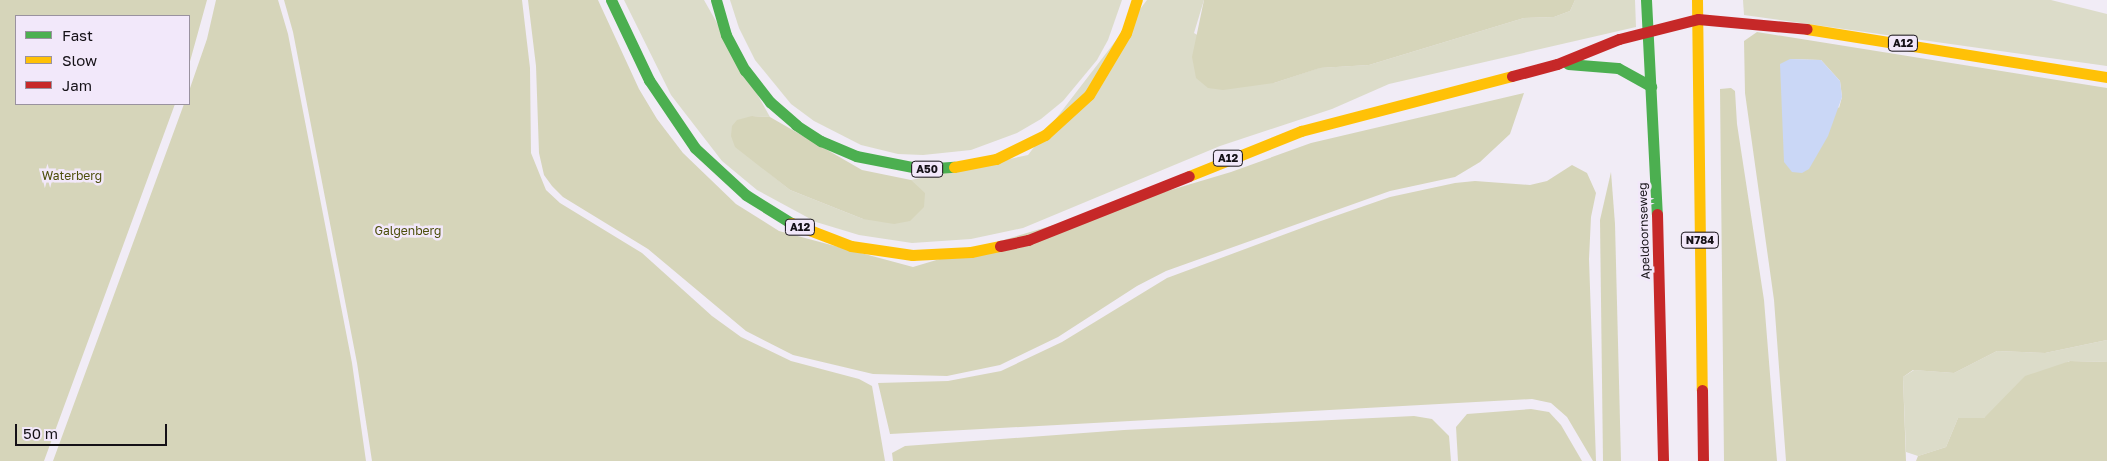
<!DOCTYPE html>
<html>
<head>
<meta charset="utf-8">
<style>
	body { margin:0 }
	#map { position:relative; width:2107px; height:461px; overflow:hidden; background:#f1ecf6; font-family:"Golos Text",sans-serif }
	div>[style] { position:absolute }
	.green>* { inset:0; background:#dcdcc9 }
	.forest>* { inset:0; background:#d6d5ba }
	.water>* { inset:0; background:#cad7f6 }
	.fast>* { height:11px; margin:-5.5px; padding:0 5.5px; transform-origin:5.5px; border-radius:5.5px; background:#4caf50 }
	.slow>* { height:11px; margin:-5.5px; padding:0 5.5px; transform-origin:5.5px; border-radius:5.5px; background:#ffc107 }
	.jam>* { height:11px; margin:-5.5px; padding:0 5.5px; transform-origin:5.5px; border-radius:5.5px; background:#c62828 }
	span { translate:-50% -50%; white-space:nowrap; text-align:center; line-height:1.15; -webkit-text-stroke:5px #f2e8fa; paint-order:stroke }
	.shield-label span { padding:1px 4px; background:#f2e8fa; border:1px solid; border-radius:4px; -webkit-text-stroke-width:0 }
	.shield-label { font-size:11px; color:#151117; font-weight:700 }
	.park-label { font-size:12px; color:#4d4f0b }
	.street-label { font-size:12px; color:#151117 }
	.legend { position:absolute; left:15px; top:15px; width:175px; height:90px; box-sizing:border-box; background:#f2e8fa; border:1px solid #9a929f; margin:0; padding:6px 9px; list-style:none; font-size:15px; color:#151117 }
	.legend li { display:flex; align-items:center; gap:10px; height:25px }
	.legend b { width:25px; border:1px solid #9a929f }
	.scale { position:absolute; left:15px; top:424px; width:152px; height:22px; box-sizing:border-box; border:2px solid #151117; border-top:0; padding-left:6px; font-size:15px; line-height:18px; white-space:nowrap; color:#151117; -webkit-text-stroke:4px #f2e8fa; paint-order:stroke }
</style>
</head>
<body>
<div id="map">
	<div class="green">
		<div style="clip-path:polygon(624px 0,704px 0,770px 117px,752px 116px,769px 173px,790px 190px,863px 219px,911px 180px,1028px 155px,1147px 0,1204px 0,1194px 33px,1274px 83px,1319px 68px,1369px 65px,1524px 18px,1554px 17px,1570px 11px,1575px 0,1635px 0,1636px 27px,1389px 84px,1332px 109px,1220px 146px,1023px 228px,971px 239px,912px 243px,859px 235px,816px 222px,757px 190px,722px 161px,671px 95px)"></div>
		<div style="clip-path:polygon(730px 0,1122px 0,1108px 40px,1097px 60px,1063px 101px,1041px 119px,1017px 133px,971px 150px,923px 155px,898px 154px,861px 145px,814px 121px,791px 104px,755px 60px,739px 28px)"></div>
		<div style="clip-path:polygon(1743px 0,2051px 0,2107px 14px,2107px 66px,1744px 15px)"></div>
		<div style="clip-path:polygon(2107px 340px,2107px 362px,2069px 361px,1984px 418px,1958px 418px,1946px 447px,1918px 456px,1906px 452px,1903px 377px,1914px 370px,1954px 373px,1997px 351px,2045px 353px)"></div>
	</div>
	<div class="forest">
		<div style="clip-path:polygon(0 0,207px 0,189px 65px,189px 16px,16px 16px,16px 104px,175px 104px,44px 461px,0 461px)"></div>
		<div style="clip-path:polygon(216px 0,278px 0,288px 34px,352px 363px,366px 461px,53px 461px,184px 104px,189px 104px,189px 91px,207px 39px)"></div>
		<div style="clip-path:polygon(284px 0,522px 0,530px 68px,531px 153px,546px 190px,560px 203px,642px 253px,712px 316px,741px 337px,791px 361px,859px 379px,872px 386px,885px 461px,372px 461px,357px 363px,293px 32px)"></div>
		<div style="clip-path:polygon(528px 0,598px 0,639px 89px,657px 119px,683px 153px,736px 204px,779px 231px,913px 267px,1231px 172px,1311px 143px,1524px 93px,1510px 134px,1480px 162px,1455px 177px,1390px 191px,1166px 271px,1137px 286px,1058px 337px,1000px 365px,947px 376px,873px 374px,793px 355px,746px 331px,648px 249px,563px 197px,552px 186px,544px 175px,539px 153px,536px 66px)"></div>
		<div style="clip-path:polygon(1204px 0,1575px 0,1570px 11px,1554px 17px,1524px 18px,1369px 65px,1320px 68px,1274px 83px,1223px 90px,1208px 88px,1196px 78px,1192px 57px)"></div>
		<div style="clip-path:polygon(evenodd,1757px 32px,2107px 88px,2107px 340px,2045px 353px,1997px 351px,1954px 373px,1913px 370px,1903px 377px,1906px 461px,1786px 461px,1774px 300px,1745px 93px,1744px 41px,1757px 32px,1790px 59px,1821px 60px,1840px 81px,1842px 97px,1839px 108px,1790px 59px)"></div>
		<div style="clip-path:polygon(1731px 88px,1735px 91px,1737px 124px,1764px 300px,1777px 461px,1724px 461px,1720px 89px)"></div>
		<div style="clip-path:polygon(752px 116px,770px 117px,862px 170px,911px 180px,925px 193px,924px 207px,910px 221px,894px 224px,863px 219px,790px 190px,735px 147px,731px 136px,732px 126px,737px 120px)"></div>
		<div style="clip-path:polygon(1572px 165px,1587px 173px,1596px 193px,1591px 217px,1589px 259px,1596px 461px,1593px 461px,1567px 417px,1551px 403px,1532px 399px,890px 434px,878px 383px,948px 381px,1001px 371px,1062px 342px,1167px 278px,1318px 222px,1390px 197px,1455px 183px,1475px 181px,1530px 185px,1547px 181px)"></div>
		<div style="clip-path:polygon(1611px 172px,1615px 224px,1621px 461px,1603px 461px,1600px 220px)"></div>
		<div style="clip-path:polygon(2070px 361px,2107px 362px,2107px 461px,1916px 461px,1918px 456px,1946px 447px,1958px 418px,1984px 418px,2025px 376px)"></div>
		<div style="clip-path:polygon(1531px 409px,1549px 412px,1561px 425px,1582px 461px,1458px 461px,1456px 427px,1467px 414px)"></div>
		<div style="clip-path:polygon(1414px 416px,1432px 419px,1449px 436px,1451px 461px,893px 461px,892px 453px,905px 446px,1124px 430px)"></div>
	</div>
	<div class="water">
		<div style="clip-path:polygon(1790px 59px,1821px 60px,1840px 81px,1842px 97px,1828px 136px,1809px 169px,1802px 173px,1792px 172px,1784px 162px,1780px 64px)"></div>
	</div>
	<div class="fast">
		<div style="left:611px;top:0;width:89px;rotate:64.6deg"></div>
		<div style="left:649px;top:80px;width:82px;rotate:55.9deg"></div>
		<div style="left:695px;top:148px;width:69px;rotate:42.7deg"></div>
		<div style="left:746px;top:195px;width:53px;rotate:31.9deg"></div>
		<div style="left:716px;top:0;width:36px;rotate:74deg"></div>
		<div style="left:726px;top:35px;width:40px;rotate:62deg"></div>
		<div style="left:745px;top:70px;width:41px;rotate:52deg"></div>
		<div style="left:770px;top:102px;width:35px;rotate:41deg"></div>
		<div style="left:796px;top:125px;width:30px;rotate:33deg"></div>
		<div style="left:821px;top:141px;width:38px;rotate:23deg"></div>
		<div style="left:856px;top:156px;width:67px;rotate:11.1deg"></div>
		<div style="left:922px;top:169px;width:32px;rotate:-4deg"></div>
		<div style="left:1646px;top:0;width:214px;rotate:87.1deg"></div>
		<div style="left:1568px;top:64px;width:50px;rotate:4.6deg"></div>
		<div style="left:1618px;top:68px;width:38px;rotate:29deg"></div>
	</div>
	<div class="slow">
		<div style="left:1697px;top:0;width:390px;rotate:89.3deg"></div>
		<div style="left:1807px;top:29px;width:304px;rotate:9.1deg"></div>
		<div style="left:954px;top:167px;width:43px;rotate:-10.8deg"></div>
		<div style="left:996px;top:159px;width:55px;rotate:-26.1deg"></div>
		<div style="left:1045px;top:135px;width:59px;rotate:-42.3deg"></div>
		<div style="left:1089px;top:95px;width:72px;rotate:-59.2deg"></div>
		<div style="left:1126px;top:33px;width:35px;rotate:-72deg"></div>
		<div style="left:1189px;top:176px;width:121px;rotate:-21.9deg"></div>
		<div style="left:1301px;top:131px;width:218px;rotate:-14.6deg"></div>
		<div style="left:791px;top:223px;width:64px;rotate:21deg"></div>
		<div style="left:851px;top:246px;width:62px;rotate:8.4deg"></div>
		<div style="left:912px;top:255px;width:59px;rotate:-2.9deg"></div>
		<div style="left:971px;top:252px;width:30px;rotate:-12deg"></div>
	</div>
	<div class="jam">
		<div style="left:1512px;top:76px;width:47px;rotate:-14.9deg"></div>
		<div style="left:1557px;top:64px;width:67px;rotate:-22deg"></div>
		<div style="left:1619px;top:39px;width:81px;rotate:-14.2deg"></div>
		<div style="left:1698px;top:19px;width:109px;rotate:5.2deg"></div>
		<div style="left:1657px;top:214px;width:247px;rotate:88.6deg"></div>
		<div style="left:1000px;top:246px;width:29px;rotate:-12deg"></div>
		<div style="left:1028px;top:240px;width:173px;rotate:-21.7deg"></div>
		<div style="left:1702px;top:390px;width:71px;rotate:89.2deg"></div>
	</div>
	<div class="shield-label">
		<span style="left:1903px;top:43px">A12</span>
		<span style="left:1228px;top:158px">A12</span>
		<span style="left:927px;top:169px">A50</span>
		<span style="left:800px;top:227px">A12</span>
		<span style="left:1700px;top:240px">N784</span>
	</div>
	<div class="park-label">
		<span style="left:72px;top:176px">Waterberg</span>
		<span style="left:408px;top:231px">Galgenberg</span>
	</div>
	<div class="street-label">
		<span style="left:1644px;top:231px;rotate:-92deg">Apeldoornseweg</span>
	</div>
	<ul class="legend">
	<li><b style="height:6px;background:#4caf50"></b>Fast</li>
	<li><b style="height:6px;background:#ffc107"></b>Slow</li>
	<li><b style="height:6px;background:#c62828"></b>Jam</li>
	</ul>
	<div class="scale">50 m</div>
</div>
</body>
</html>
